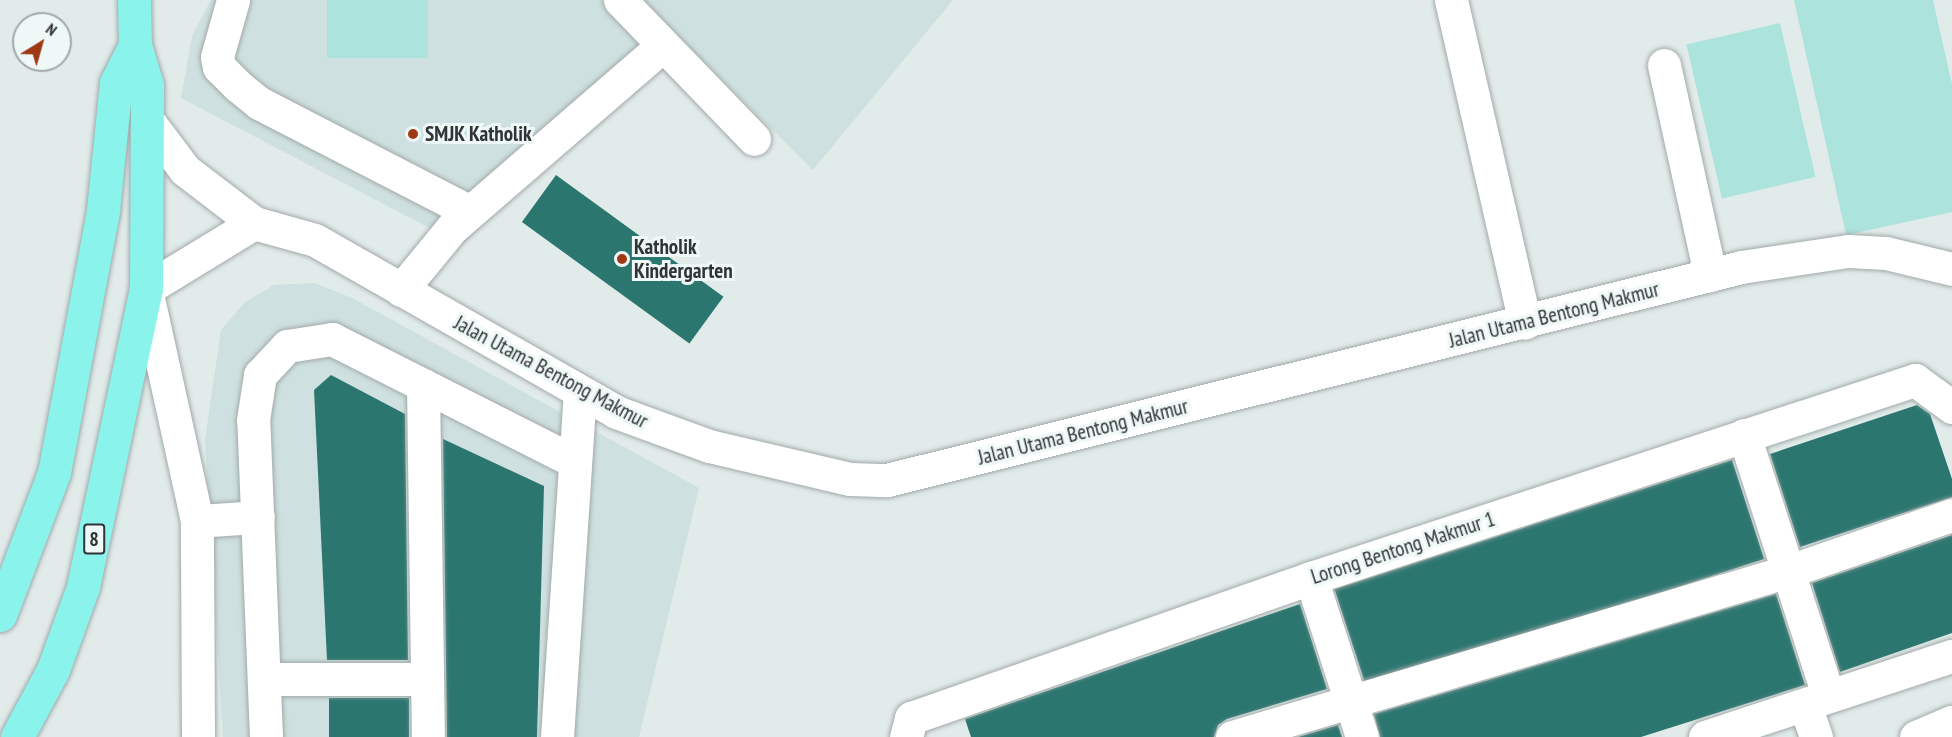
<!DOCTYPE html>
<html>
<head>
<meta charset="utf-8">
<style>
	body { margin:0 }
	#map { position:relative; width:1952px; height:737px; overflow:hidden; background:#e1ebea; font-family:"PT Sans Narrow",sans-serif }
	div>[style] { position:absolute }
	.built>* { inset:0; background:#cee0df }
	.green>* { inset:0; background:#ade3dd; transform-origin:0 0 }
	.building>* { inset:0; background:#2c7670; transform-origin:0 0 }
	.roads { filter:drop-shadow(0 0 2px #a1aaa9) drop-shadow(0 0 2px #a1aaa9) }
	.minor>* { height:33px; margin:-16.5px; padding:0 16.5px; transform-origin:16.5px; border-radius:16.5px; background:#fff }
	.major>* { height:33px; margin:-16.5px; padding:0 16.5px; transform-origin:16.5px; border-radius:16.5px; background:#89f3ec }
	.dots>* { width:16px; height:16px; translate:-50% -50%; box-sizing:border-box; border:3px solid #eef8f7; border-radius:50% }
	span { translate:-50% -50%; white-space:nowrap; text-align:center; line-height:1.15; -webkit-text-stroke:6px #eef8f7; paint-order:stroke }
	.shield-label span { padding:2px 4px; background:#eef8f7; border:2px solid; border-radius:4px; -webkit-text-stroke-width:0 }
	.shield-label { font-size:20px; color:#313434; font-weight:700 }
	.poi-label { font-size:21px; color:#313434; font-weight:700 }
	.left { translate:0 -50%; text-align:left }
	.street-label { font-size:21px; color:#313434 }
	.north { position:absolute; left:12px; top:12px; width:60px; height:60px; box-sizing:border-box; background:#eef8f7; border:2px solid #a2aaa9; border-radius:50%; rotate:37deg; font-size:16px; font-weight:700; line-height:24px; text-align:center; color:#313434 }
	.north::after { content:''; display:block; margin:auto; width:21px; height:27px; background:#9f3915; clip-path:polygon(50% 0,100% 100%,50% 72%,0 100%) }
</style>
</head>
<body>
<div id="map">
	<div class="built">
		<div style="clip-path:polygon(211px 0,953px 0,813px 170px,678px 36px,462px 245px,181px 98px,192px 36px)"></div>
		<div style="clip-path:polygon(315px 283px,352px 298px,699px 488px,639px 737px,223px 737px,205px 440px,221px 330px,245px 302px,274px 285px)"></div>
	</div>
	<div class="green">
		<div style="left:327px;top:0;width:101px;height:58px"></div>
		<div style="clip-path:polygon(1794px 0,1933px 0,1952px 84px,1952px 212px,1846px 235px)"></div>
		<div style="left:1780px;top:23px;width:158px;height:96px;rotate:77deg"></div>
	</div>
	<div class="building">
		<div style="left:556px;top:175px;width:207px;height:58px;rotate:36deg"></div>
		<div style="clip-path:polygon(331px 375px,405px 414px,408px 660px,327px 660px,314px 390px)"></div>
		<div style="clip-path:polygon(1917px 405px,1930px 414px,1952px 479px,1952px 497px,1800px 547px,1770px 454px)"></div>
		<div style="clip-path:polygon(443px 439px,544px 486px,537px 737px,447px 737px)"></div>
		<div style="left:1732px;top:460px;width:104px;height:418px;rotate:72deg"></div>
		<div style="clip-path:polygon(1952px 535px,1952px 633px,1840px 672px,1812px 583px)"></div>
		<div style="clip-path:polygon(1776px 594px,1805px 685px,1641px 737px,1380px 737px,1374px 714px)"></div>
		<div style="clip-path:polygon(1300px 604px,1327px 689px,1227px 719px,1218px 725px,1214px 737px,971px 737px,965px 719px)"></div>
		<div style="left:329px;top:698px;width:80px;height:39px"></div>
		<div style="clip-path:polygon(1338px 725px,1342px 737px,1298px 737px)"></div>
	</div>
	<div class="roads">
		<div class="minor">
			<div style="left:233px;top:0;width:59px;rotate:105.7deg"></div>
			<div style="left:217px;top:57px;width:10px;rotate:79deg"></div>
			<div style="left:219px;top:67px;width:27px;rotate:45deg"></div>
			<div style="left:238px;top:86px;width:27px;rotate:39deg"></div>
			<div style="left:259px;top:103px;width:237px;rotate:27.3deg"></div>
			<div style="left:620px;top:0;width:193px;rotate:46deg"></div>
			<div style="left:1451px;top:0;width:331px;rotate:77.1deg"></div>
			<div style="left:1664px;top:65px;width:215px;rotate:77.6deg"></div>
			<div style="left:148px;top:121px;width:61px;rotate:52.9deg"></div>
			<div style="left:185px;top:170px;width:87px;rotate:37.5deg"></div>
			<div style="left:254px;top:223px;width:63px;rotate:15.6deg"></div>
			<div style="left:315px;top:240px;width:347px;rotate:29.7deg"></div>
			<div style="left:616px;top:412px;width:99px;rotate:20.1deg"></div>
			<div style="left:709px;top:446px;width:145px;rotate:13.2deg"></div>
			<div style="left:850px;top:479px;width:37px;rotate:2deg"></div>
			<div style="left:887px;top:480px;width:880px;rotate:-14deg"></div>
			<div style="left:1741px;top:267px;width:108px;rotate:-8.5deg"></div>
			<div style="left:1848px;top:251px;width:38px;rotate:3deg"></div>
			<div style="left:1886px;top:253px;width:68px;rotate:13.6deg"></div>
			<div style="left:401px;top:290px;width:80px;rotate:-50.6deg"></div>
			<div style="left:452px;top:228px;width:276px;rotate:-40.9deg"></div>
			<div style="left:423px;top:385px;width:352px;rotate:89.2deg"></div>
			<div style="left:1744px;top:435px;width:273px;rotate:72.1deg"></div>
			<div style="left:197px;top:521px;width:61px;rotate:-3.8deg"></div>
			<div style="left:1311px;top:578px;width:167px;rotate:72.2deg"></div>
			<div style="left:264px;top:679px;width:163px"></div>
			<div style="left:1805px;top:705px;width:34px;rotate:71deg"></div>
			<div style="left:198px;top:737px;width:216px;rotate:-90.3deg"></div>
			<div style="left:197px;top:521px;width:238px;rotate:-102.4deg"></div>
			<div style="left:146px;top:289px;width:127px;rotate:-31.4deg"></div>
			<div style="left:266px;top:737px;width:317px;rotate:-92.3deg"></div>
			<div style="left:253px;top:420px;width:46px;rotate:-81.2deg"></div>
			<div style="left:260px;top:375px;width:40px;rotate:-47deg"></div>
			<div style="left:287px;top:346px;width:46px;rotate:-8.8deg"></div>
			<div style="left:332px;top:339px;width:272px;rotate:26.8deg"></div>
			<div style="left:557px;top:737px;width:346px;rotate:-86.2deg"></div>
			<div style="left:906px;top:737px;width:20px;rotate:-75deg"></div>
			<div style="left:911px;top:718px;width:424px;rotate:-19.3deg"></div>
			<div style="left:1311px;top:578px;width:636px;rotate:-18.15deg"></div>
			<div style="left:1915px;top:380px;width:46px;rotate:36.1deg"></div>
			<div style="left:1232px;top:737px;width:581px;rotate:-16.6deg"></div>
			<div style="left:1789px;top:571px;width:172px;rotate:-19deg"></div>
			<div style="left:1705px;top:737px;width:260px;rotate:-18.2deg"></div>
			<div style="left:1916px;top:737px;width:39px;rotate:-23deg"></div>
		</div>
		<div class="major">
			<div style="left:0;top:615px;width:152px;rotate:-69.2deg"></div>
			<div style="left:54px;top:473px;width:268px;rotate:-79.4deg"></div>
			<div style="left:103px;top:210px;width:128px;rotate:-84.2deg"></div>
			<div style="left:116px;top:83px;width:42px;rotate:-63.4deg"></div>
			<div style="left:17px;top:737px;width:76px;rotate:-61.8deg"></div>
			<div style="left:53px;top:670px;width:88px;rotate:-70.1deg"></div>
			<div style="left:83px;top:587px;width:305px;rotate:-78.1deg"></div>
			<div style="left:146px;top:289px;width:204px;rotate:-89.7deg"></div>
			<div style="left:147px;top:85px;width:42px;rotate:-106.7deg"></div>
			<div style="left:135px;top:45px;width:45px;rotate:-91.3deg"></div>
		</div>
	</div>
	<div class="dots">
		<div style="left:413px;top:134px;background:#9f3915"></div>
		<div style="left:622px;top:259px;background:#9f3915"></div>
	</div>
	<div class="shield-label">
		<span style="left:94px;top:539px">8</span>
	</div>
	<div class="poi-label">
		<span class="left" style="left:425px;top:134px">SMJK Katholik</span>
		<span class="left" style="left:634px;top:259px">Katholik<br>Kindergarten</span>
	</div>
	<div class="street-label">
		<span style="left:1554px;top:315px;rotate:-14deg">Jalan Utama Bentong Makmur</span>
		<span style="left:551px;top:372px;rotate:28deg">Jalan Utama Bentong Makmur</span>
		<span style="left:1083px;top:432px;rotate:-14deg">Jalan Utama Bentong Makmur</span>
		<span style="left:1403px;top:548px;rotate:-18deg">Lorong Bentong Makmur 1</span>
	</div>
	<div class="north">N</div>
</div>
</body>
</html>
